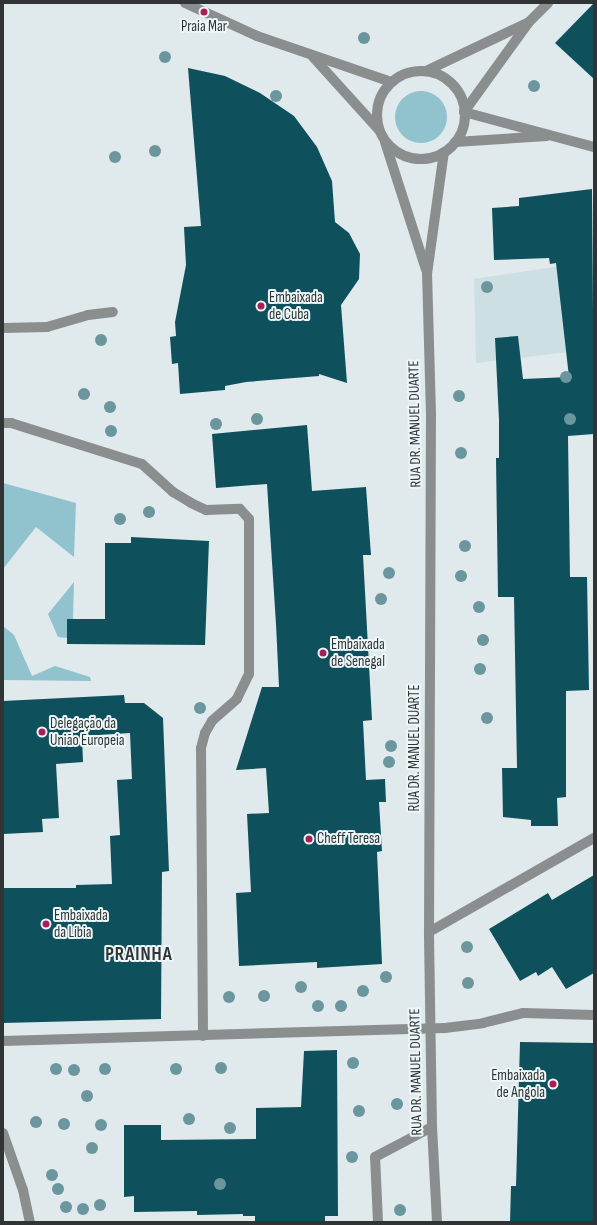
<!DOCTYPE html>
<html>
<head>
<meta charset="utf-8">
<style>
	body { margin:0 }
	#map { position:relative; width:597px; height:1225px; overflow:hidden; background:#e0e9eb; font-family:"Sofia Sans Condensed",sans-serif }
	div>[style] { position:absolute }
	.built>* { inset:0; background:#cddfe2 }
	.green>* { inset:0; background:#90c3ce }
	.round { border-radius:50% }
	.building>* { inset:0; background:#0e515d }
	.minor>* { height:10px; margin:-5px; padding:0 5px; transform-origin:5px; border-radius:5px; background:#8b8e8f }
	.minor>.ring { margin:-5px; padding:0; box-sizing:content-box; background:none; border:10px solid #8b8e8f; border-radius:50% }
	.trees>* { width:12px; height:12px; margin:-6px; border-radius:50%; background:#6b969e }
	.dots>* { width:11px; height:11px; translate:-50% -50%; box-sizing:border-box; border:2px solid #edf7f9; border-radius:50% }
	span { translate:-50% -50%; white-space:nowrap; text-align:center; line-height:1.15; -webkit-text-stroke:4px #edf7f9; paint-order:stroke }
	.poi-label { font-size:15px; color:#303434 }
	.left { translate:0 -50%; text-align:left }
	.right { translate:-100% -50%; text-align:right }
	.street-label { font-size:15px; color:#303434 }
	.district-label { font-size:19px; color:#303434; font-weight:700; letter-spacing:1px }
	.frame { position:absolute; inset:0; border:4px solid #303434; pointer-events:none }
</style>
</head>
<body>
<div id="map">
	<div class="built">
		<div style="clip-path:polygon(594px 261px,594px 349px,476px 363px,474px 279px)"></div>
	</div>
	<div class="green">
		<div class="round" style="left:395px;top:91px;width:52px;height:52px"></div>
		<div style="clip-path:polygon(3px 483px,76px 503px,74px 557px,36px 527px,3px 569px)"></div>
		<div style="clip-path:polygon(74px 582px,73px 619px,67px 619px,67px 638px,58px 637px,48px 614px)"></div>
		<div style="clip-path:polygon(3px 626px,14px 635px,32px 676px,55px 666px,90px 677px,91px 681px,3px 680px)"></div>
	</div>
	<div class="building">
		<div style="clip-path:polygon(594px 3px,594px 79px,555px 43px)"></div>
		<div style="clip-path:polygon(188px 68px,225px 76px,260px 93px,294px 116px,317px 147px,332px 181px,335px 222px,349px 233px,360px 254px,359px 279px,341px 305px,347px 383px,319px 374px,319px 376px,246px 382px,225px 386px,225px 390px,180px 394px,178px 363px,172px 364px,170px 337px,176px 336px,175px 322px,186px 265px,184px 227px,201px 226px)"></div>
		<div style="clip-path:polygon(592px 189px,594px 434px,568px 436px,570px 577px,587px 577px,589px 690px,566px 691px,566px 797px,557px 798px,558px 826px,531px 826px,531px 820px,503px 817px,502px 768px,517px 768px,514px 597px,498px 597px,496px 458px,499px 458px,499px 420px,495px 338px,518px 336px,523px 379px,569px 377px,556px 263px,550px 264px,549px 258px,494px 260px,492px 208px,519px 206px,519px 198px)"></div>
		<div style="clip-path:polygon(307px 425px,312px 491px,366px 487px,371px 555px,363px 555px,372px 720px,363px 721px,366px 780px,385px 779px,386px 802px,379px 802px,382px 851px,377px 852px,382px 964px,317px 968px,317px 962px,239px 966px,236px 893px,251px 892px,247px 814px,269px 813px,266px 768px,236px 770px,262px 687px,279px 687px,276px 624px,267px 484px,216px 488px,212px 434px)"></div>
		<div style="clip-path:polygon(131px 537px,209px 541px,205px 645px,67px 644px,67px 619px,105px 619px,105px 543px,131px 543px)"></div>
		<div style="clip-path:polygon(124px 695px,125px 703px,144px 703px,163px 718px,169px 871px,162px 872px,161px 1019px,3px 1023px,3px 888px,76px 888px,76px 885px,112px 884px,110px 836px,120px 835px,117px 780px,132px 779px,130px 733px,82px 736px,83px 762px,56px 764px,59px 818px,42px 819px,43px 832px,3px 834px,3px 701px)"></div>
		<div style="clip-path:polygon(594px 875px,594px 973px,566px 989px,552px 967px,538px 976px,536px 972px,520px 981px,489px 929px,548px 893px,552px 900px)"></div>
		<div style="clip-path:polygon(520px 1042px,594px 1043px,594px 1222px,510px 1222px,511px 1186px,516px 1186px)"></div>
		<div style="clip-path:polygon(337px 1050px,338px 1216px,325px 1216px,325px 1222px,255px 1222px,255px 1216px,243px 1216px,243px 1214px,197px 1215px,197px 1211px,134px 1212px,134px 1196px,124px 1197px,124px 1125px,161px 1125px,161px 1140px,256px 1139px,256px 1108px,301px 1107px,304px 1051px)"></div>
	</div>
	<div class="minor">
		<div style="left:185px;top:3px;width:79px;rotate:24.6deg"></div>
		<div style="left:257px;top:36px;width:142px;rotate:18.9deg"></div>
		<div style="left:313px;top:57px;width:98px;rotate:47.9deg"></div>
		<div style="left:426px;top:71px;width:112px;rotate:-25.4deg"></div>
		<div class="ring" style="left:377px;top:71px;width:78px;height:78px"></div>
		<div style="left:464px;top:112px;width:111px;rotate:-54.2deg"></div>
		<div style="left:529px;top:22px;width:27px;rotate:-45deg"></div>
		<div style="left:464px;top:112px;width:135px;rotate:15.1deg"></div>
		<div style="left:385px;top:142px;width:134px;rotate:72.2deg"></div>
		<div style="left:455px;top:142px;width:92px;rotate:-3.7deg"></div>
		<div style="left:3px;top:328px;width:44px;rotate:-1.3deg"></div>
		<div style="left:47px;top:327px;width:43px;rotate:-16.3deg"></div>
		<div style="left:88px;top:315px;width:25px;rotate:-7deg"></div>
		<div style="left:3px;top:423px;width:8px"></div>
		<div style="left:11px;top:423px;width:137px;rotate:17.4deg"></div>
		<div style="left:142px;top:464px;width:42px;rotate:42.1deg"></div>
		<div style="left:173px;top:492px;width:21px;rotate:31deg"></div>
		<div style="left:191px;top:503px;width:17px;rotate:25deg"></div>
		<div style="left:206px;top:510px;width:34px;rotate:-2deg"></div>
		<div style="left:240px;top:509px;width:13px;rotate:48deg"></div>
		<div style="left:249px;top:519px;width:155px;rotate:90deg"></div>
		<div style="left:249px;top:674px;width:28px;rotate:116deg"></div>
		<div style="left:237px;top:699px;width:33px;rotate:139deg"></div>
		<div style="left:212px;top:721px;width:14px;rotate:120deg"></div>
		<div style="left:205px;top:733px;width:16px;rotate:105deg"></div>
		<div style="left:201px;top:748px;width:288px;rotate:89.6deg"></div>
		<div style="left:429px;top:932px;width:190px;rotate:-29.7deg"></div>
		<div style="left:3px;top:1041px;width:442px;rotate:-1.7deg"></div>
		<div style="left:445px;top:1028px;width:38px;rotate:-7deg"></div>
		<div style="left:483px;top:1023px;width:41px;rotate:-14deg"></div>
		<div style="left:523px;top:1013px;width:71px;rotate:1.6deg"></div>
		<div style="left:3px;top:1133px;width:60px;rotate:70.7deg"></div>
		<div style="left:23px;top:1190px;width:33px;rotate:78deg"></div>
		<div style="left:378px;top:1222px;width:65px;rotate:-92.6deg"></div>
		<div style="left:375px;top:1157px;width:64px;rotate:-27.8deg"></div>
		<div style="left:437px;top:1222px;width:95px;rotate:-93deg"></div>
		<div style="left:432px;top:1127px;width:195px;rotate:-90.9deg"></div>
		<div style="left:429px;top:932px;width:517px;rotate:-89.78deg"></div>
		<div style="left:431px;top:415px;width:141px;rotate:-91.6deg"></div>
		<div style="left:427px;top:274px;width:123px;rotate:-82.1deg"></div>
	</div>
	<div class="trees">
		<div style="left:364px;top:38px"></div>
		<div style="left:165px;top:57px"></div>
		<div style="left:534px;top:86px"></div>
		<div style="left:276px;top:96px"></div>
		<div style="left:155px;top:151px"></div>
		<div style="left:115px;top:157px"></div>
		<div style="left:487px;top:287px"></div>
		<div style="left:101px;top:340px"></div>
		<div style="left:566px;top:377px"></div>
		<div style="left:84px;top:394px"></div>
		<div style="left:459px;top:396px"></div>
		<div style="left:110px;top:407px"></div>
		<div style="left:257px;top:419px"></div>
		<div style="left:570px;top:419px"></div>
		<div style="left:216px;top:424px"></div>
		<div style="left:111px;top:431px"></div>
		<div style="left:461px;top:453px"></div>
		<div style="left:149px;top:512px"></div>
		<div style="left:120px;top:519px"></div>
		<div style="left:465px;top:546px"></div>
		<div style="left:389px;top:573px"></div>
		<div style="left:461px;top:576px"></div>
		<div style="left:381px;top:599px"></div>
		<div style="left:479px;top:607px"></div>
		<div style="left:483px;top:640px"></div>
		<div style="left:480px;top:669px"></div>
		<div style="left:200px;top:708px"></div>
		<div style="left:487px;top:718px"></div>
		<div style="left:391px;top:746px"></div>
		<div style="left:389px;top:762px"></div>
		<div style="left:467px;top:947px"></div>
		<div style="left:386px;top:977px"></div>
		<div style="left:468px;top:983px"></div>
		<div style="left:301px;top:987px"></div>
		<div style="left:363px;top:991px"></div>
		<div style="left:264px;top:996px"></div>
		<div style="left:229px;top:997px"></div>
		<div style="left:318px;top:1006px"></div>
		<div style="left:341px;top:1006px"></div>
		<div style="left:353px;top:1063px"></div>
		<div style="left:221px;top:1068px"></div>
		<div style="left:56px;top:1069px"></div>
		<div style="left:105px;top:1069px"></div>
		<div style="left:176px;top:1069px"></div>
		<div style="left:74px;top:1070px"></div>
		<div style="left:87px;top:1096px"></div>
		<div style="left:397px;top:1104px"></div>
		<div style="left:359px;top:1111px"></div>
		<div style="left:189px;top:1119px"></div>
		<div style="left:36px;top:1122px"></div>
		<div style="left:64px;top:1124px"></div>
		<div style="left:101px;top:1125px"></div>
		<div style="left:230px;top:1128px"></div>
		<div style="left:92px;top:1148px"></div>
		<div style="left:352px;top:1157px"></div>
		<div style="left:52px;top:1175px"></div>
		<div style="left:220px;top:1184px"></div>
		<div style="left:58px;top:1189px"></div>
		<div style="left:100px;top:1205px"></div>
		<div style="left:66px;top:1207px"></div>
		<div style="left:83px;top:1209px"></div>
		<div style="left:400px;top:1210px"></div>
	</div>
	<div class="dots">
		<div style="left:204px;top:12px;background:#ac1d58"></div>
		<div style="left:261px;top:306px;background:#ac1d58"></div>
		<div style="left:323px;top:653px;background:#ac1d58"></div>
		<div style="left:42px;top:732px;background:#ac1d58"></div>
		<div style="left:309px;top:839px;background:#ac1d58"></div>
		<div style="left:46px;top:924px;background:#ac1d58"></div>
		<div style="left:553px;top:1084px;background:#ac1d58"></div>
	</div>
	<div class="poi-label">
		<span style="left:204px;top:27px">Praia Mar</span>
		<span class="left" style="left:269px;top:306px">Embaixada<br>de Cuba</span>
		<span class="left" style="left:331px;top:653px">Embaixada<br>de Senegal</span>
		<span class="left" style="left:50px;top:732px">Delegação da<br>União Europeia</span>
		<span class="left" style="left:317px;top:839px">Cheff Teresa</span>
		<span class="left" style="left:54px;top:924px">Embaixada<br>da Líbia</span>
		<span class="right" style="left:545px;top:1084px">Embaixada<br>de Angola</span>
	</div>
	<div class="street-label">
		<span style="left:415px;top:424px;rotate:-91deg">RUA DR. MANUEL DUARTE</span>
		<span style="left:415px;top:748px;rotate:-90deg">RUA DR. MANUEL DUARTE</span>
		<span style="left:416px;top:1072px;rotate:-91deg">RUA DR. MANUEL DUARTE</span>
	</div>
	<div class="district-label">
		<span style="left:139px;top:955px">PRAINHA</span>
	</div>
	<div class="frame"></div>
</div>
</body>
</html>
